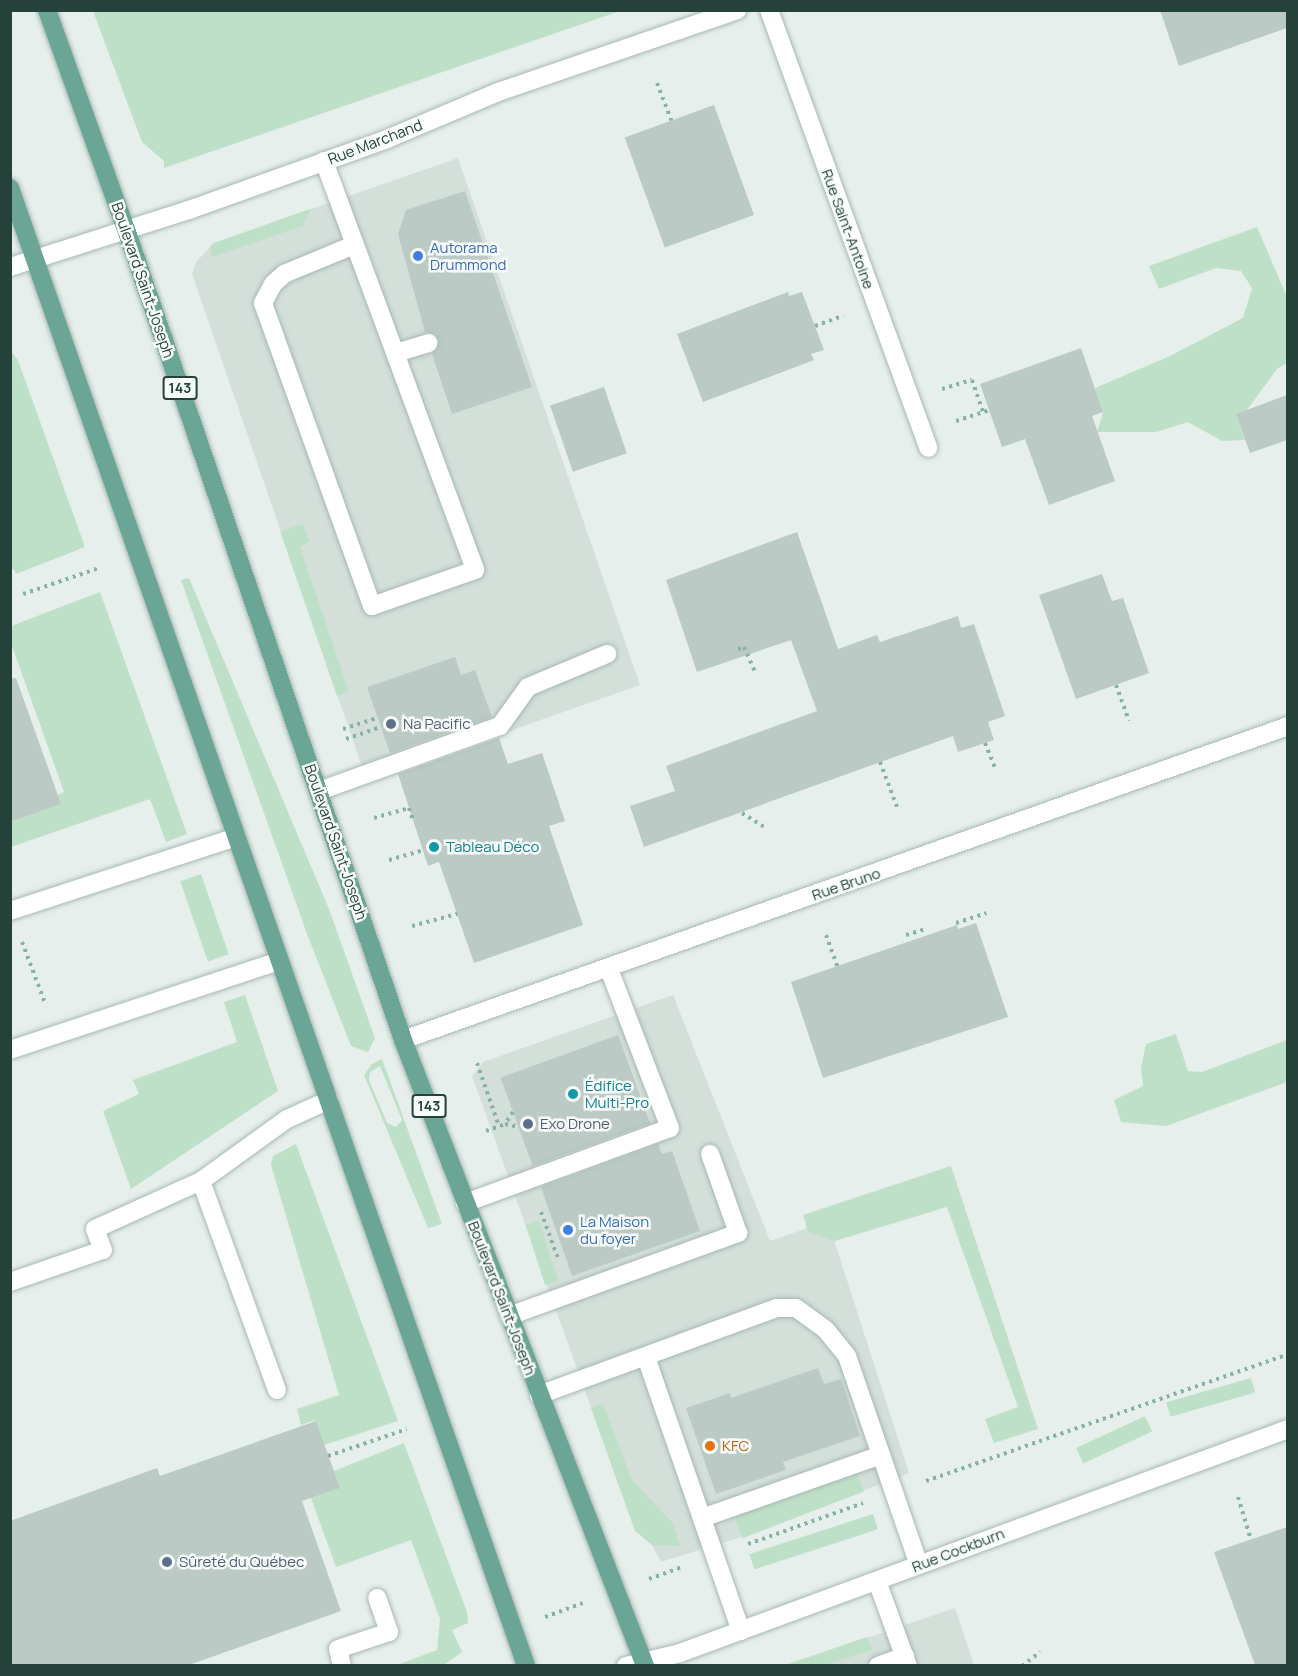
<!DOCTYPE html>
<html>
<head>
<meta charset="utf-8">
<style>
	body { margin:0 }
	#map { position:relative; width:1298px; height:1676px; overflow:hidden; background:#e6efeb; font-family:Manrope,sans-serif }
	div>[style] { position:absolute }
	.built>* { inset:0; background:#d4dfda }
	.green>* { inset:0; background:#bfe0c8; transform-origin:0 0 }
	.building>* { inset:0; background:#bbcac4; transform-origin:0 0 }
	.path>* { height:4px; margin-top:-2px; transform-origin:0; background:repeating-linear-gradient(90deg,#86b3a5 0 3px,transparent 0 7.5px) }
	.roads { filter:drop-shadow(0 0 2px #a8b8b2) drop-shadow(0 0 2px #a8b8b2) }
	.minor>* { height:18px; margin:-9px; padding:0 9px; transform-origin:9px; border-radius:9px; background:#fff }
	.major>* { height:18px; margin:-9px; padding:0 9px; transform-origin:9px; border-radius:9px; background:#6aa596 }
	.dots>* { width:16px; height:16px; translate:-50% -50%; box-sizing:border-box; border:3px solid #f7fbf9; border-radius:50% }
	span { translate:-50% -50%; white-space:nowrap; text-align:center; line-height:1.15; -webkit-text-stroke:5px #f7fbf9; paint-order:stroke }
	.shield-label span { padding:2px 4px; background:#f7fbf9; border:2px solid; border-radius:4px; -webkit-text-stroke-width:0 }
	.shield-label { font-size:14px; color:#24423a; font-weight:700 }
	.street-label { font-size:15px; color:#24423a }
	.shop-label { font-size:15px; color:#366cbe }
	.left { translate:0 -50%; text-align:left }
	.service-label { font-size:15px; color:#4e5e75 }
	.culture-label { font-size:15px; color:#0d838f }
	.food-label { font-size:15px; color:#c56008 }
	.frame { position:absolute; inset:0; border:12px solid #24423a; pointer-events:none }
</style>
</head>
<body>
<div id="map">
	<div class="built">
		<div style="clip-path:polygon(458px 158px,640px 685px,367px 781px,192px 274px,196px 262px,214px 243px)"></div>
		<div style="clip-path:polygon(673px 995px,770px 1241px,828px 1221px,909px 1473px,741px 1537px,661px 1562px,652px 1545px,635px 1530px,472px 1076px,483px 1062px)"></div>
		<div style="clip-path:polygon(955px 1608px,974px 1665px,785px 1666px)"></div>
	</div>
	<div class="green">
		<div style="clip-path:polygon(93px 11px,620px 11px,164px 168px,164px 161px,142px 142px)"></div>
		<div style="clip-path:polygon(310px 209px,303px 226px,212px 257px,210px 246px,214px 243px)"></div>
		<div style="clip-path:polygon(1257px 227px,1287px 297px,1287px 363px,1277px 369px,1247px 410px,1236px 414px,1245px 440px,1222px 441px,1188px 422px,1156px 432px,1097px 432px,1103px 412px,1095px 388px,1170px 356px,1243px 318px,1252px 288px,1241px 271px,1216px 268px,1159px 289px,1149px 266px)"></div>
		<div style="clip-path:polygon(10px 350px,18px 360px,85px 547px,16px 574px,14px 569px,10px 570px)"></div>
		<div style="clip-path:polygon(303px 524px,310px 541px,300px 547px,349px 692px,337px 696px,280px 531px)"></div>
		<div style="clip-path:polygon(189px 578px,329px 909px,375px 1038px,368px 1052px,351px 1046px,307px 934px,181px 580px)"></div>
		<div style="clip-path:polygon(100px 592px,187px 834px,166px 842px,150px 799px,11px 847px,10px 822px,60px 804px,57px 795px,64px 792px,11px 643px,11px 626px)"></div>
		<div style="left:201px;top:874px;width:85px;height:22px;rotate:71deg"></div>
		<div style="clip-path:polygon(245px 995px,278px 1091px,131px 1189px,103px 1111px,139px 1094px,133px 1080px,237px 1042px,224px 1002px)"></div>
		<div style="clip-path:polygon(1176px 1034px,1188px 1071px,1202px 1072px,1287px 1040px,1287px 1082px,1166px 1126px,1121px 1122px,1114px 1100px,1143px 1086px,1141px 1068px,1146px 1044px)"></div>
		<div style="clip-path:polygon(evenodd,382px 1059px,442px 1224px,428px 1228px,364px 1075px,372px 1064px,382px 1059px,380px 1066px,402px 1120px,396px 1127px,387px 1123px,369px 1080px,370px 1072px,380px 1066px)"></div>
		<div style="clip-path:polygon(296px 1144px,398px 1421px,324px 1445px,315px 1420px,301px 1425px,297px 1409px,339px 1395px,271px 1165px,273px 1156px)"></div>
		<div style="clip-path:polygon(951px 1166px,1038px 1429px,994px 1443px,985px 1419px,1018px 1407px,947px 1207px,835px 1241px,808px 1232px,803px 1215px)"></div>
		<div style="left:539px;top:1221px;width:63px;height:14px;rotate:72deg"></div>
		<div style="left:1251px;top:1378px;width:15px;height:88px;rotate:74deg"></div>
		<div style="clip-path:polygon(603px 1403px,632px 1480px,673px 1523px,680px 1546px,652px 1545px,635px 1531px,591px 1408px)"></div>
		<div style="left:1145px;top:1416px;width:17px;height:76px;rotate:65deg"></div>
		<div style="clip-path:polygon(404px 1443px,467px 1612px,468px 1623px,452px 1630px,462px 1652px,444px 1665px,397px 1665px,437px 1650px,440px 1619px,411px 1540px,336px 1567px,311px 1498px,339px 1488px,334px 1471px)"></div>
		<div style="left:856px;top:1471px;width:22px;height:130px;rotate:69deg"></div>
		<div style="left:873px;top:1514px;width:16px;height:130px;rotate:72deg"></div>
		<div style="clip-path:polygon(867px 1637px,872px 1650px,825px 1665px,785px 1665px)"></div>
	</div>
	<div class="building">
		<div style="clip-path:polygon(1160px 10px,1287px 10px,1287px 28px,1179px 66px)"></div>
		<div style="left:714px;top:105px;width:117px;height:95px;rotate:70deg"></div>
		<div style="clip-path:polygon(465px 191px,532px 387px,452px 414px,432px 354px,439px 340px,435px 334px,425px 332px,398px 234px,406px 210px)"></div>
		<div style="clip-path:polygon(788px 292px,789px 296px,802px 292px,824px 350px,811px 354px,814px 360px,703px 402px,677px 334px)"></div>
		<div style="clip-path:polygon(1081px 348px,1103px 412px,1092px 416px,1115px 481px,1049px 505px,1025px 439px,1002px 447px,980px 384px)"></div>
		<div style="left:604px;top:387px;width:70px;height:57px;rotate:71deg"></div>
		<div style="clip-path:polygon(1287px 395px,1287px 440px,1250px 453px,1236px 414px)"></div>
		<div style="clip-path:polygon(797px 532px,838px 649px,877px 635px,880px 642px,958px 616px,961px 628px,974px 624px,1005px 716px,988px 722px,994px 740px,958px 752px,953px 736px,644px 847px,630px 806px,675px 791px,666px 766px,817px 711px,791px 640px,697px 672px,666px 580px)"></div>
		<div style="clip-path:polygon(1102px 574px,1112px 601px,1123px 598px,1149px 673px,1076px 699px,1039px 595px)"></div>
		<div style="clip-path:polygon(455px 657px,461px 675px,475px 670px,492px 717px,390px 753px,367px 687px)"></div>
		<div style="clip-path:polygon(16px 678px,61px 804px,10px 822px,10px 679px)"></div>
		<div style="clip-path:polygon(499px 738px,508px 764px,542px 753px,565px 821px,549px 826px,583px 925px,474px 963px,439px 862px,428px 866px,398px 774px)"></div>
		<div style="clip-path:polygon(976px 923px,1008px 1017px,823px 1078px,791px 982px,957px 925px,958px 929px)"></div>
		<div style="left:618px;top:1035px;width:94px;height:125px;rotate:70deg"></div>
		<div style="clip-path:polygon(658px 1144px,662px 1154px,672px 1151px,700px 1231px,572px 1276px,541px 1187px)"></div>
		<div style="clip-path:polygon(818px 1368px,824px 1384px,841px 1379px,860px 1436px,783px 1462px,786px 1470px,716px 1494px,686px 1408px,730px 1393px,731px 1398px)"></div>
		<div style="clip-path:polygon(316px 1421px,340px 1488px,302px 1501px,341px 1611px,189px 1665px,10px 1665px,10px 1521px,157px 1468px,160px 1476px)"></div>
		<div style="clip-path:polygon(1287px 1527px,1287px 1665px,1255px 1665px,1214px 1552px)"></div>
	</div>
	<div class="path">
		<div style="left:657px;top:83px;width:40px;rotate:69deg"></div>
		<div style="left:815px;top:326px;width:30px;rotate:-20deg"></div>
		<div style="left:942px;top:389px;width:31px;rotate:-17deg"></div>
		<div style="left:972px;top:380px;width:34px;rotate:71deg"></div>
		<div style="left:956px;top:421px;width:35px;rotate:-18deg"></div>
		<div style="left:23px;top:594px;width:80px;rotate:-18.9deg"></div>
		<div style="left:738px;top:649px;width:6px;rotate:-18deg"></div>
		<div style="left:744px;top:647px;width:30px;rotate:66deg"></div>
		<div style="left:1116px;top:685px;width:38px;rotate:70deg"></div>
		<div style="left:343px;top:729px;width:36px;rotate:-18deg"></div>
		<div style="left:346px;top:739px;width:37px;rotate:-19deg"></div>
		<div style="left:985px;top:743px;width:29px;rotate:68deg"></div>
		<div style="left:880px;top:762px;width:48px;rotate:69.3deg"></div>
		<div style="left:742px;top:813px;width:28px;rotate:32deg"></div>
		<div style="left:374px;top:818px;width:36px;rotate:-16deg"></div>
		<div style="left:409px;top:808px;width:13px;rotate:72deg"></div>
		<div style="left:389px;top:860px;width:35px;rotate:-16deg"></div>
		<div style="left:956px;top:923px;width:32px;rotate:-18deg"></div>
		<div style="left:412px;top:926px;width:47px;rotate:-14.9deg"></div>
		<div style="left:826px;top:935px;width:33px;rotate:70deg"></div>
		<div style="left:906px;top:935px;width:21px;rotate:-17deg"></div>
		<div style="left:22px;top:942px;width:65px;rotate:69.3deg"></div>
		<div style="left:477px;top:1063px;width:67px;rotate:70.8deg"></div>
		<div style="left:513px;top:1112px;width:14px;rotate:124deg"></div>
		<div style="left:505px;top:1124px;width:14px;rotate:12deg"></div>
		<div style="left:486px;top:1131px;width:20px;rotate:-20deg"></div>
		<div style="left:541px;top:1212px;width:52px;rotate:69.8deg"></div>
		<div style="left:328px;top:1456px;width:83px;rotate:-18.9deg"></div>
		<div style="left:926px;top:1481px;width:384px;rotate:-19.3deg"></div>
		<div style="left:1238px;top:1497px;width:45px;rotate:73.2deg"></div>
		<div style="left:748px;top:1544px;width:122px;rotate:-19.6deg"></div>
		<div style="left:649px;top:1579px;width:35px;rotate:-20deg"></div>
		<div style="left:545px;top:1617px;width:40px;rotate:-20.2deg"></div>
		<div style="left:1022px;top:1666px;width:23px;rotate:-38deg"></div>
	</div>
	<div class="roads">
		<div class="minor">
			<div style="left:769px;top:10px;width:466px;rotate:70deg"></div>
			<div style="left:324px;top:161px;width:436px;rotate:69.7deg"></div>
			<div style="left:475px;top:570px;width:109px;rotate:160.7deg"></div>
			<div style="left:372px;top:606px;width:322px;rotate:-109.8deg"></div>
			<div style="left:263px;top:303px;width:21px;rotate:-62deg"></div>
			<div style="left:273px;top:284px;width:15px;rotate:-42deg"></div>
			<div style="left:284px;top:274px;width:76px;rotate:-22.5deg"></div>
			<div style="left:10px;top:267px;width:188px;rotate:-17.7deg"></div>
			<div style="left:189px;top:210px;width:210px;rotate:-19.7deg"></div>
			<div style="left:387px;top:139px;width:121px;rotate:-22.9deg"></div>
			<div style="left:498px;top:92px;width:253px;rotate:-18.9deg"></div>
			<div style="left:396px;top:353px;width:34px;rotate:-17deg"></div>
			<div style="left:319px;top:791px;width:192px;rotate:-19.8deg"></div>
			<div style="left:500px;top:726px;width:48px;rotate:-54.3deg"></div>
			<div style="left:528px;top:687px;width:86px;rotate:-22.7deg"></div>
			<div style="left:10px;top:911px;width:238px;rotate:-18.1deg"></div>
			<div style="left:403px;top:1040px;width:939px;rotate:-19.53deg"></div>
			<div style="left:10px;top:1050px;width:283px;rotate:-18.3deg"></div>
			<div style="left:465px;top:1203px;width:218px;rotate:-20.1deg"></div>
			<div style="left:670px;top:1128px;width:170px;rotate:-111deg"></div>
			<div style="left:10px;top:1282px;width:98px;rotate:-19deg"></div>
			<div style="left:103px;top:1250px;width:22px;rotate:-111deg"></div>
			<div style="left:95px;top:1229px;width:116px;rotate:-24.4deg"></div>
			<div style="left:509px;top:1316px;width:244px;rotate:-19.9deg"></div>
			<div style="left:738px;top:1233px;width:84px;rotate:-109.5deg"></div>
			<div style="left:646px;top:1357px;width:290px;rotate:70.9deg"></div>
			<div style="left:277px;top:1390px;width:222px;rotate:-110deg"></div>
			<div style="left:201px;top:1181px;width:106px;rotate:-35.8deg"></div>
			<div style="left:287px;top:1119px;width:46px;rotate:-24.3deg"></div>
			<div style="left:539px;top:1395px;width:253px;rotate:-20.1deg"></div>
			<div style="left:777px;top:1308px;width:19px"></div>
			<div style="left:796px;top:1308px;width:37px;rotate:36deg"></div>
			<div style="left:826px;top:1330px;width:33px;rotate:51deg"></div>
			<div style="left:847px;top:1356px;width:221px;rotate:71deg"></div>
			<div style="left:702px;top:1518px;width:190px;rotate:-19.4deg"></div>
			<div style="left:877px;top:1581px;width:90px;rotate:70deg"></div>
			<div style="left:342px;top:1666px;width:17px;rotate:-103deg"></div>
			<div style="left:338px;top:1649px;width:54px;rotate:-18.4deg"></div>
			<div style="left:389px;top:1632px;width:36px;rotate:-109deg"></div>
			<div style="left:626px;top:1666px;width:56px;rotate:-13.5deg"></div>
			<div style="left:680px;top:1653px;width:648px;rotate:-20.22deg"></div>
			<div style="left:878px;top:1666px;width:29px;rotate:-20deg"></div>
		</div>
		<div class="major">
			<div style="left:47px;top:10px;width:236px;rotate:70.2deg"></div>
			<div style="left:127px;top:232px;width:854px;rotate:71.14deg"></div>
			<div style="left:403px;top:1040px;width:671px;rotate:68.86deg"></div>
			<div style="left:10px;top:188px;width:1565px;rotate:70.75deg"></div>
		</div>
	</div>
	<div class="dots">
		<div style="left:418px;top:256px;background:#3f7fe0"></div>
		<div style="left:391px;top:724px;background:#5c6f8a"></div>
		<div style="left:434px;top:847px;background:#0f9aa8"></div>
		<div style="left:573px;top:1094px;background:#0f9aa8"></div>
		<div style="left:528px;top:1124px;background:#5c6f8a"></div>
		<div style="left:568px;top:1230px;background:#3f7fe0"></div>
		<div style="left:710px;top:1446px;background:#e8710a"></div>
		<div style="left:167px;top:1562px;background:#5c6f8a"></div>
	</div>
	<div class="shield-label">
		<span style="left:180px;top:388px">143</span>
		<span style="left:429px;top:1106px">143</span>
	</div>
	<div class="street-label">
		<span style="left:375px;top:142px;rotate:-21deg">Rue Marchand</span>
		<span style="left:848px;top:229px;rotate:70deg">Rue Saint-Antoine</span>
		<span style="left:143px;top:280px;rotate:71deg">Boulevard Saint-Joseph</span>
		<span style="left:336px;top:842px;rotate:71deg">Boulevard Saint-Joseph</span>
		<span style="left:846px;top:884px;rotate:-19deg">Rue Bruno</span>
		<span style="left:502px;top:1298px;rotate:69deg">Boulevard Saint-Joseph</span>
		<span style="left:958px;top:1550px;rotate:-21deg">Rue Cockburn</span>
	</div>
	<div class="shop-label">
		<span class="left" style="left:430px;top:256px">Autorama<br>Drummond</span>
		<span class="left" style="left:580px;top:1230px">La Maison<br>du foyer</span>
	</div>
	<div class="service-label">
		<span class="left" style="left:403px;top:724px">Na Pacific</span>
		<span class="left" style="left:540px;top:1124px">Exo Drone</span>
		<span class="left" style="left:179px;top:1562px">Sûreté du Québec</span>
	</div>
	<div class="culture-label">
		<span class="left" style="left:446px;top:847px">Tableau Déco</span>
		<span class="left" style="left:585px;top:1094px">Édifice<br>Multi-Pro</span>
	</div>
	<div class="food-label">
		<span class="left" style="left:722px;top:1446px">KFC</span>
	</div>
	<div class="frame"></div>
</div>
</body>
</html>
